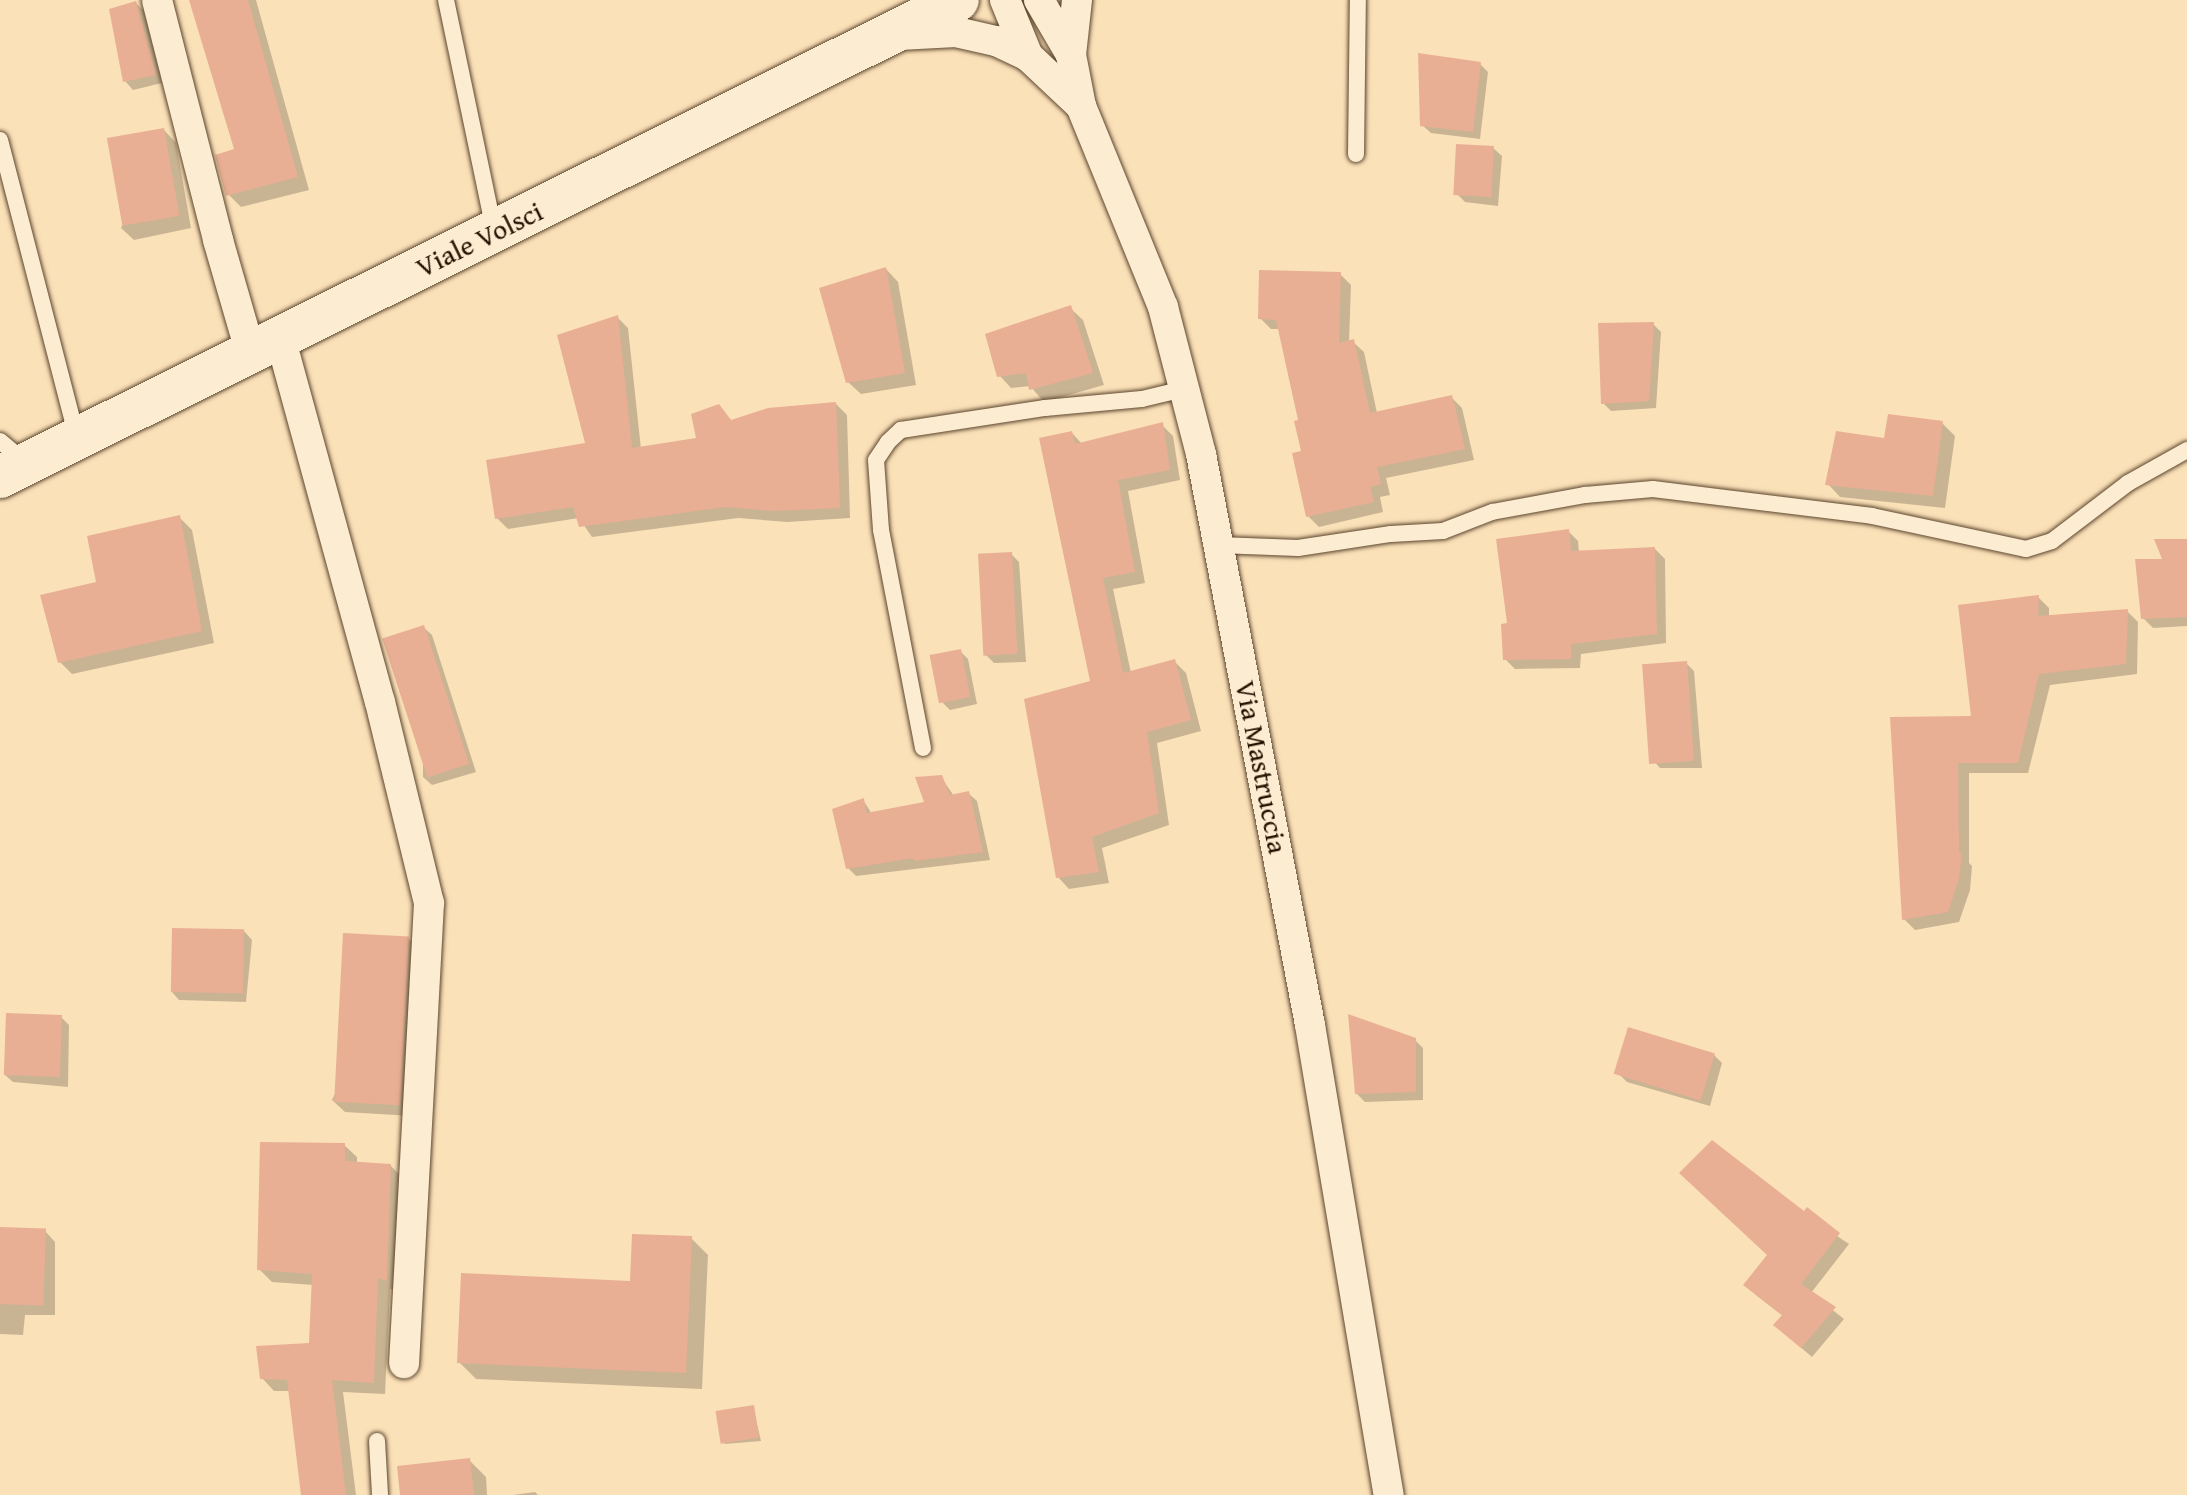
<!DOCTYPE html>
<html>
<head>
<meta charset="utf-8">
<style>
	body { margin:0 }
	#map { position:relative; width:2187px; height:1495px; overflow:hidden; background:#fbe1b8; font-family:"Gentium Book Plus",serif }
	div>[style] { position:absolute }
	.shadow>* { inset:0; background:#0003 }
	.building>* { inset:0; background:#e9af94; transform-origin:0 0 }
	.roads { filter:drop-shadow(0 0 2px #5b452e) drop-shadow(0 0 2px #5b452e) }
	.service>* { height:16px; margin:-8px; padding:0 8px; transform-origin:8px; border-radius:8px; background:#fcecd1 }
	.minor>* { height:30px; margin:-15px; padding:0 15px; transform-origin:15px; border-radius:15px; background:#fcecd1 }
	.secondary>* { height:42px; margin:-21px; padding:0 21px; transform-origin:21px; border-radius:21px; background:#fcecd1 }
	span { translate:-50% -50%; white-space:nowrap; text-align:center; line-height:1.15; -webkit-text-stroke:6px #fcecd1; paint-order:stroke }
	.street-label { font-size:28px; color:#261100 }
</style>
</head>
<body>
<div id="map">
	<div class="shadow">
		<div style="clip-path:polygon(191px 0,256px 0,309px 190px,241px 207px,228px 194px,236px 151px)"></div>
		<div style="clip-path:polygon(136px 3px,144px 11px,162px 83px,133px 90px,125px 81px)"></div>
		<div style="clip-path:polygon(1480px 64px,1488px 72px,1480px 139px,1431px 133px,1422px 125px)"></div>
		<div style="clip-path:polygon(164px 130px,176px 143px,191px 228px,134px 240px,121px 228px)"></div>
		<div style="clip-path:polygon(1493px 148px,1502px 156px,1498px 206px,1465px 202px,1457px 194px)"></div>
		<div style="clip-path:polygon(886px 269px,898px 282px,916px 385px,861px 394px,848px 382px)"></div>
		<div style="clip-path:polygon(1340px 274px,1351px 285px,1349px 342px,1353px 342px,1364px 352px,1377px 413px,1451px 397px,1462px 408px,1474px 460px,1386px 478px,1390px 495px,1380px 497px,1383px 512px,1319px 527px,1308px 516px,1300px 421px,1280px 329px,1271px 329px,1260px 318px)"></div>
		<div style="clip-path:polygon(1070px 308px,1083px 320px,1104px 385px,1044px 402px,1030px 386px,1011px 388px,999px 375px)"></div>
		<div style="clip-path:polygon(617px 317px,628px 328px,641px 449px,699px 440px,718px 406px,733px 422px,836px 404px,847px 415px,850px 518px,787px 522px,738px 518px,592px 537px,579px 518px,508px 529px,497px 518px,588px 445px)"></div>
		<div style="clip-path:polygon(1653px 324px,1661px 332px,1656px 408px,1611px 411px,1603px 403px)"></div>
		<div style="clip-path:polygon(1942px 423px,1955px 436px,1945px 508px,1840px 497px,1828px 484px,1886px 440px)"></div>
		<div style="clip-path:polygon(1162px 425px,1173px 436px,1180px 480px,1128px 491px,1145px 583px,1113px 589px,1131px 673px,1174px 661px,1186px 673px,1201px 731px,1157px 743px,1169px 825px,1102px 848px,1109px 883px,1069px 889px,1058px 877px,1093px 683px,1072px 433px,1082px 444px)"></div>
		<div style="clip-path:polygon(179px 517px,192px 530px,214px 643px,72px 674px,60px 662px,99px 584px)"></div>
		<div style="clip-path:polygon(1568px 531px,1578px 541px,1579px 552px,1655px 549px,1665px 559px,1666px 643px,1581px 654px,1580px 668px,1515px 669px,1505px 659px,1509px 625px)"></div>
		<div style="clip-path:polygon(2187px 541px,2187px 626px,2153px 628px,2143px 618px,2165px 561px)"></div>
		<div style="clip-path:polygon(1011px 554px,1019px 562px,1026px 662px,994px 663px,986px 655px)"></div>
		<div style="clip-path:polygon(2038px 597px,2049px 608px,2049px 617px,2127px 611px,2138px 622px,2137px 674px,2050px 685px,2028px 773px,1969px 773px,1969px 863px,1972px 866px,1970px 890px,1959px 922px,1915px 930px,1904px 919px,1973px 718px)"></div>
		<div style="clip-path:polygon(423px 627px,432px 635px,476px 772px,432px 785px,423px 777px)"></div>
		<div style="clip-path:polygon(960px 651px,968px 659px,977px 704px,950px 710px,942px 702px)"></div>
		<div style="clip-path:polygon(1686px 663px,1694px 671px,1702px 768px,1660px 768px,1652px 759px)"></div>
		<div style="clip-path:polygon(941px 777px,954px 796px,968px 793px,977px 801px,990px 860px,856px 876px,848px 868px,863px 800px,872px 814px,926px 803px)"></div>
		<div style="clip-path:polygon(244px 931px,252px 940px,246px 1002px,179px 1000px,171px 991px)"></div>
		<div style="clip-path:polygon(408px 938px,421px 951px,412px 1116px,345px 1112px,332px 1100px)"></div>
		<div style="clip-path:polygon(61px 1017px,69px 1025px,68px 1087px,13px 1082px,4px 1074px)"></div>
		<div style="clip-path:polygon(1415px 1040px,1423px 1048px,1423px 1100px,1365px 1102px,1357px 1094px)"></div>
		<div style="clip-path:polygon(1714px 1055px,1722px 1063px,1710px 1106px,1627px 1082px,1619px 1074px)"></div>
		<div style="clip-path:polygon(344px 1145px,357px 1157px,357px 1164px,391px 1166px,403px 1178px,398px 1291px,390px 1289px,385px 1394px,343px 1392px,356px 1495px,303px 1495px,290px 1391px,274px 1391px,262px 1378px,311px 1345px,314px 1285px,272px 1282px,259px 1269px)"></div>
		<div style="clip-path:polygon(1804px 1214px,1849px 1244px,1811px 1293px,1844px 1319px,1812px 1357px,1786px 1335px,1783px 1316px,1756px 1295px,1770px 1255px)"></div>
		<div style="clip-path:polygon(0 1229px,45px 1231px,55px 1242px,55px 1315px,25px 1315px,23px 1335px,0 1334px)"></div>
		<div style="clip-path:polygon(691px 1238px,708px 1255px,702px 1389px,476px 1379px,459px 1362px,632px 1283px)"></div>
		<div style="clip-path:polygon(753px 1407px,761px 1441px,725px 1444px,722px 1441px)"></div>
		<div style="clip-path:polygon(469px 1460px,486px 1477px,487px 1495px,402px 1495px)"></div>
		<div style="clip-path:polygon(535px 1492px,538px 1495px,513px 1495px)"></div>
	</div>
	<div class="building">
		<div style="clip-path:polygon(189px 0,248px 0,298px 177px,226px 196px,215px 155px,234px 149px)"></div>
		<div style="clip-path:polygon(136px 1px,156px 75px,123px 82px,109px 9px)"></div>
		<div style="clip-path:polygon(1418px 53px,1481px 62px,1473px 132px,1420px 126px)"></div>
		<div style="left:164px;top:128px;width:89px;height:58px;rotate:80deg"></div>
		<div style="left:1456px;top:144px;width:38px;height:51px;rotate:3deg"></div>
		<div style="clip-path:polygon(886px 267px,905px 373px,846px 383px,819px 288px)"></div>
		<div style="clip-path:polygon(1259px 270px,1341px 272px,1339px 343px,1354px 339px,1370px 413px,1452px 395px,1465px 449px,1377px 467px,1381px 484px,1370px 487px,1374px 502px,1306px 517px,1292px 453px,1301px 451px,1294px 421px,1298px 420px,1276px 320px,1258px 319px)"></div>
		<div style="clip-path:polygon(1071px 305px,1093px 373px,1029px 390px,1026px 373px,997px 377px,985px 334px)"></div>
		<div style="clip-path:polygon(618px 315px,632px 448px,696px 438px,691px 414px,719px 404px,731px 420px,768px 408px,836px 402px,840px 508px,774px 511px,725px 507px,579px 527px,573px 507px,495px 519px,486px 460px,585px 443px,557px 335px)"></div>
		<div style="clip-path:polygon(1654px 322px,1649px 401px,1601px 404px,1598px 323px)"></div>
		<div style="clip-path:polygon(1888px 414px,1943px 421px,1933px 496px,1825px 485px,1836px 431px,1884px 438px)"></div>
		<div style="clip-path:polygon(1163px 422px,1170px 470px,1118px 480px,1135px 572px,1103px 578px,1123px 673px,1175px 659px,1191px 720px,1147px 732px,1159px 813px,1092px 837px,1099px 872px,1056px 878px,1024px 699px,1090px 681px,1039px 438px,1072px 431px,1075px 444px)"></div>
		<div style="clip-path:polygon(180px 515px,202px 631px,58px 663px,40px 595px,96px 582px,87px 536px)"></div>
		<div style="clip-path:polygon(1569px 529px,1571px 551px,1655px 547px,1657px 634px,1571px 644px,1571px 659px,1503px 660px,1501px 624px,1507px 623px,1496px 539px)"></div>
		<div style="clip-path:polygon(2154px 539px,2187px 539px,2187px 617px,2141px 619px,2135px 559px,2162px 559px)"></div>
		<div style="left:1012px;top:552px;width:102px;height:34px;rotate:87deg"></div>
		<div style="clip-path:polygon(2039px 595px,2038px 616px,2128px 609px,2126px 664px,2039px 674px,2018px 763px,1958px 763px,1959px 853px,1962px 853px,1959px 878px,1948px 912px,1902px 920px,1890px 717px,1971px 716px,1958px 605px)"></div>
		<div style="left:424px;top:625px;width:146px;height:44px;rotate:72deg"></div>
		<div style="left:961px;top:649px;width:49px;height:32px;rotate:79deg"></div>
		<div style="left:1687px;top:661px;width:100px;height:45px;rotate:86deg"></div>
		<div style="clip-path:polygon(942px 775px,950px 795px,969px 791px,983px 852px,914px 861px,913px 858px,846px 869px,832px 809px,864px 798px,866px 813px,924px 802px,915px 777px)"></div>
		<div style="left:172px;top:928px;width:72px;height:64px;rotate:1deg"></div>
		<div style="left:343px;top:933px;width:66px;height:169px;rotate:3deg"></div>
		<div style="left:6px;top:1013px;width:56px;height:62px;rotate:2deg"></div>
		<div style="clip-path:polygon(1348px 1014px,1416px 1038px,1416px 1092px,1355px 1094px)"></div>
		<div style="left:1628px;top:1027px;width:91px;height:49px;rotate:17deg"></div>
		<div style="clip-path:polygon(1712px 1140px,1804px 1211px,1807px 1207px,1840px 1233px,1801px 1284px,1836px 1307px,1801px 1348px,1773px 1325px,1782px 1315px,1743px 1285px,1767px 1255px,1679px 1173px)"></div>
		<div style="clip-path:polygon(260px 1142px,345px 1143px,345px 1161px,391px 1164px,387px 1281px,378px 1278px,374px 1383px,332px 1380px,346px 1495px,301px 1495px,287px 1380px,260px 1379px,256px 1346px,309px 1343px,312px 1274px,257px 1270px)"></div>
		<div style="left:0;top:1227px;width:46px;height:77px;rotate:2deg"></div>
		<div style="clip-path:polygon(632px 1234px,692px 1236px,686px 1373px,457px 1363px,461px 1273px,630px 1281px)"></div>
		<div style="left:754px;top:1405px;width:33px;height:39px;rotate:81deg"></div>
		<div style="clip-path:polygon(470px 1458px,474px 1495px,400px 1495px,397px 1466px)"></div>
	</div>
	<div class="roads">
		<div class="service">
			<div style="left:446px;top:0;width:234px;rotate:78.2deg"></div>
			<div style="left:0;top:140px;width:307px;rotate:75.5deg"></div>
			<div style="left:1356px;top:154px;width:154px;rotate:-89.3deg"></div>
			<div style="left:0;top:441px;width:34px;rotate:40deg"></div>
			<div style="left:1219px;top:545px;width:79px;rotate:2.2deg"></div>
			<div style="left:1298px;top:548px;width:94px;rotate:-8.6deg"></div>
			<div style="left:1391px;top:534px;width:52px;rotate:-3.3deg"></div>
			<div style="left:1443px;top:531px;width:53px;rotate:-21.2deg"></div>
			<div style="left:1492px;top:512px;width:95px;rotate:-10.4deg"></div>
			<div style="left:1585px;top:495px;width:68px;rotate:-5deg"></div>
			<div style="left:1653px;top:489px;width:221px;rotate:7deg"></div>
			<div style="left:1872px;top:516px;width:157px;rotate:12.1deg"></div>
			<div style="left:2026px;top:549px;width:27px;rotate:-17deg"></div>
			<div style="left:2052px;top:541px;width:96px;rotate:-37.3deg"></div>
			<div style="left:2128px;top:483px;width:68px;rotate:-29.2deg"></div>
			<div style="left:923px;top:748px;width:222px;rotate:-100.9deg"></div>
			<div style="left:881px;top:530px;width:70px;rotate:-94.1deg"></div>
			<div style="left:876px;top:460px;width:22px;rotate:-56deg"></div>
			<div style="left:888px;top:442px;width:18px;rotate:-43deg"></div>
			<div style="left:901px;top:430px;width:146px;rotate:-8.7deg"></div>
			<div style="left:1045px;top:408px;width:97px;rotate:-5.3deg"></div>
			<div style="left:1142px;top:399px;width:43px;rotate:-13.4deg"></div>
			<div style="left:377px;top:1441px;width:54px;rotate:86.8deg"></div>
		</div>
		<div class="minor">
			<div style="left:157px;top:0;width:248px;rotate:75.7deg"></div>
			<div style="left:218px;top:240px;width:116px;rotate:73.9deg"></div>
			<div style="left:1005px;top:0;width:61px;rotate:67.7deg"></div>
			<div style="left:1039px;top:0;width:61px;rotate:59.7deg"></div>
			<div style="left:1077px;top:0;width:55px;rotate:96.2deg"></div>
			<div style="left:1071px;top:55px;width:52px;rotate:78.9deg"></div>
			<div style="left:1081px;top:106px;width:217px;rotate:67.8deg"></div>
			<div style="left:1163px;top:307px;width:152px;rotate:75.5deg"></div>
			<div style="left:1201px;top:454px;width:581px;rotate:79.19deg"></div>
			<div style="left:1310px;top:1025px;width:477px;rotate:80.5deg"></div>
			<div style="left:899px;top:35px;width:57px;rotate:-3deg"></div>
			<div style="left:956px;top:32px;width:41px;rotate:12.7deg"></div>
			<div style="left:996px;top:41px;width:35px;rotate:25deg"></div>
			<div style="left:1028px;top:56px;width:73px;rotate:43.3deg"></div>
			<div style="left:280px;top:337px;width:378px;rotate:74.7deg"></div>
			<div style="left:380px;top:702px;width:207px;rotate:76.3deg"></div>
			<div style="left:429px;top:903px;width:461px;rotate:93.1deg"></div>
		</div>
		<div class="secondary">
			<div style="left:0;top:477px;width:1070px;rotate:-26.47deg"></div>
		</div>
	</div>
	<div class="street-label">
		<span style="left:479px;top:239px;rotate:-26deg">Viale Volsci</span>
		<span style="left:1262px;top:767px;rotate:79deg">Via Mastruccia</span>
	</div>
</div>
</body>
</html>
